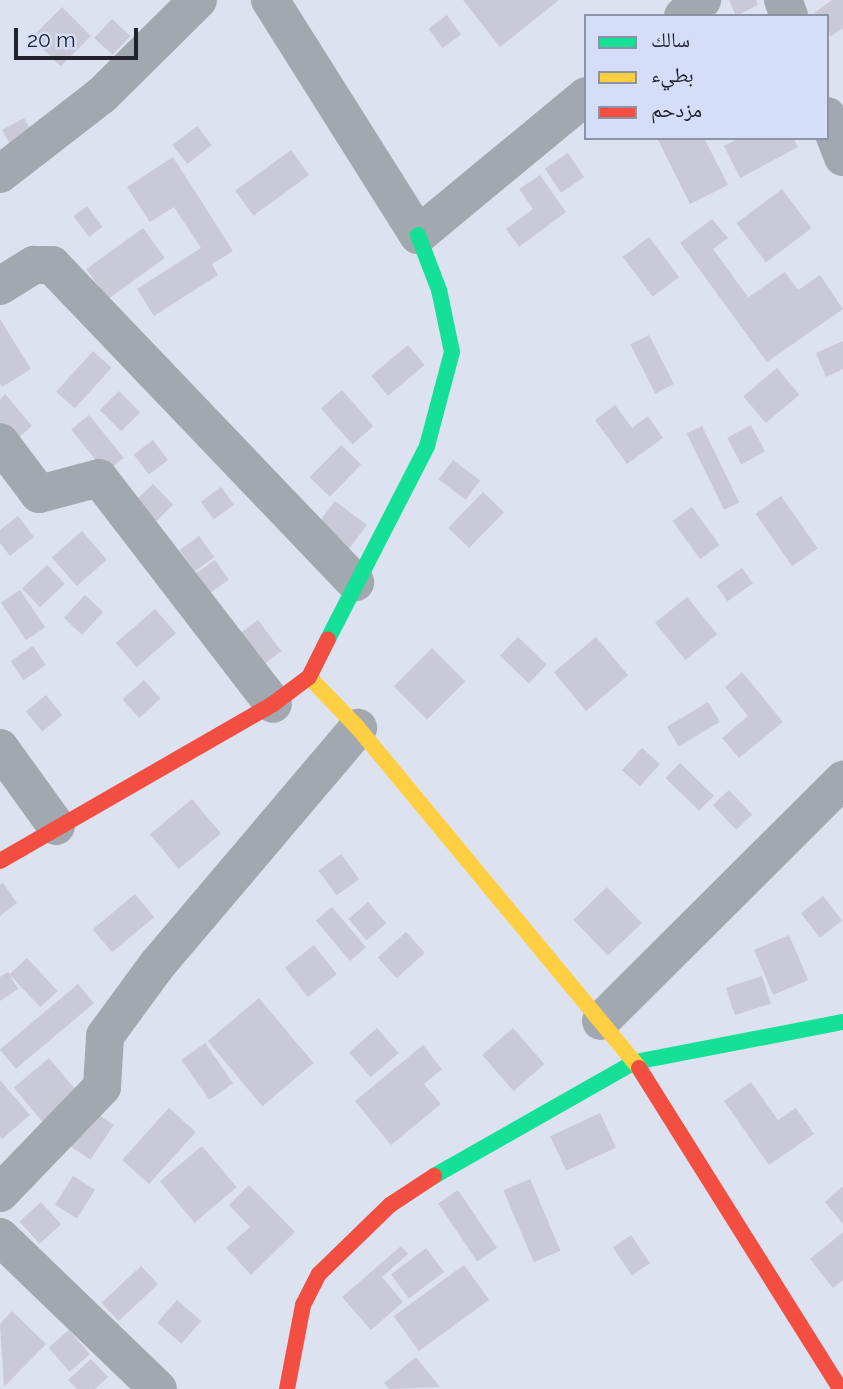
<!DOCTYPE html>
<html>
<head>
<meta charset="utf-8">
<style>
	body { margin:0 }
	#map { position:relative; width:843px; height:1389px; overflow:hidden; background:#dde2f0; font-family:Raleway,"Noto Naskh Arabic",sans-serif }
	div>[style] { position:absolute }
	.building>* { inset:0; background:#cac9d7; transform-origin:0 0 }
	.street>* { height:38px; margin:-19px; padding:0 19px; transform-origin:19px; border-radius:19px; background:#a2a8af }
	.fast>* { height:16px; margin:-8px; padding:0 8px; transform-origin:8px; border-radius:8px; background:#16e098 }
	.slow>* { height:16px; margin:-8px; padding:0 8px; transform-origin:8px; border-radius:8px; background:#ffcf43 }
	.jam>* { height:16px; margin:-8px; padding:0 8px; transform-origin:8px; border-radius:8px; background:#f24e42 }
	span { translate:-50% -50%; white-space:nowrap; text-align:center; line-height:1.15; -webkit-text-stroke:5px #d5def8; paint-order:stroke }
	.legend { position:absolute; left:584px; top:14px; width:245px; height:126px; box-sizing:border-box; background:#d5def8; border:2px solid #8d93a7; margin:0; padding:9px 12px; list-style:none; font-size:21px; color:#20232d }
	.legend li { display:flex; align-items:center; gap:14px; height:35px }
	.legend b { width:35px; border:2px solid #8d93a7 }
	.scale { position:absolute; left:14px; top:28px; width:124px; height:32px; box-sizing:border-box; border:4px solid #20232d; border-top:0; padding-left:9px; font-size:21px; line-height:24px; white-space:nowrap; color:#20232d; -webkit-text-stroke:5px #d5def8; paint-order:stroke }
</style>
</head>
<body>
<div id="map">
	<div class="building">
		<div style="clip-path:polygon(463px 0,559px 0,500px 47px)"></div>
		<div style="clip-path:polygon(729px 0,756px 0,758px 5px,736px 16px)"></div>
		<div style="clip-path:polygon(832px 0,843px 0,843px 28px,830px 37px,827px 16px,814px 13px)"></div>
		<div style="left:62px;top:7px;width:41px;height:43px;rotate:45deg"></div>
		<div style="left:447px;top:15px;width:24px;height:23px;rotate:54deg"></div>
		<div style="left:112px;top:19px;width:25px;height:26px;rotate:43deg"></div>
		<div style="left:24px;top:118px;width:26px;height:25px;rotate:61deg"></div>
		<div style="left:197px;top:126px;width:24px;height:31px;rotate:52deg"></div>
		<div style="clip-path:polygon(657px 138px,704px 138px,728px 185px,690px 204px)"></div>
		<div style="clip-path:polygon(739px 138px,793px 138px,798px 147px,740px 178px,724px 146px)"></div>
		<div style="left:291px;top:150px;width:31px;height:69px;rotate:54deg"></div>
		<div style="left:568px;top:153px;width:29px;height:28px;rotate:56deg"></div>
		<div style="clip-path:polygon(173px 157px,233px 251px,212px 264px,218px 275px,154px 316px,137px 289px,201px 248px,174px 207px,150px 222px,127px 187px)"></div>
		<div style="clip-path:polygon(540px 175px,566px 212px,519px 247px,506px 229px,533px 209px,519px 189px)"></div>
		<div style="left:782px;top:189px;width:49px;height:57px;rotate:53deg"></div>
		<div style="left:87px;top:206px;width:26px;height:17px;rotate:53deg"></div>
		<div style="clip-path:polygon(712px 219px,728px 238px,713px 249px,748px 297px,740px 303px,785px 272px,798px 290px,820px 275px,843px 309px,767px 362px,680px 243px)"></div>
		<div style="left:143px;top:228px;width:37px;height:70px;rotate:54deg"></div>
		<div style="left:649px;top:237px;width:50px;height:33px;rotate:53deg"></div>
		<div style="clip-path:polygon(0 319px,31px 369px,2px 387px,0 383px)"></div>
		<div style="left:649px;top:335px;width:55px;height:21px;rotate:63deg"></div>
		<div style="clip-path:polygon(843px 341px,843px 369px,826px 377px,816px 353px)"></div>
		<div style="left:408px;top:345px;width:26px;height:48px;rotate:50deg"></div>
		<div style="left:93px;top:351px;width:25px;height:55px;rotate:42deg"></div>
		<div style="left:777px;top:368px;width:35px;height:44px;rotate:50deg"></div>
		<div style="left:342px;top:390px;width:48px;height:28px;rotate:49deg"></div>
		<div style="left:119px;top:391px;width:30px;height:27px;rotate:45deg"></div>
		<div style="clip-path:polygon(5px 394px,32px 426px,10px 445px,0 433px,0 399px)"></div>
		<div style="clip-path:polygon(615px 405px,632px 428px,648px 416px,663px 438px,627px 464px,595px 420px)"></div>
		<div style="left:89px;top:415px;width:55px;height:23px;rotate:51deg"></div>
		<div style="left:751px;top:425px;width:30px;height:27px;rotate:62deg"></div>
		<div style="left:702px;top:426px;width:85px;height:17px;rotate:64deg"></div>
		<div style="left:153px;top:440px;width:25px;height:24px;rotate:53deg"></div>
		<div style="left:341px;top:445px;width:28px;height:45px;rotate:44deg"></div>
		<div style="left:453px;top:460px;width:34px;height:24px;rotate:37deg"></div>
		<div style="left:153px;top:484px;width:29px;height:25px;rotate:46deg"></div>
		<div style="left:221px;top:487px;width:22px;height:25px;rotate:54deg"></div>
		<div style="left:483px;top:492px;width:29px;height:50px;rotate:44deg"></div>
		<div style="left:781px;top:496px;width:64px;height:31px;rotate:55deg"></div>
		<div style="left:335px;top:501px;width:40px;height:43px;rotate:37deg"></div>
		<div style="left:692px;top:507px;width:47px;height:24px;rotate:54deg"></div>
		<div style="clip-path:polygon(18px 516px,34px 537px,10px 556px,0 543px,0 530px)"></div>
		<div style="left:82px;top:531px;width:38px;height:40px;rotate:49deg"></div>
		<div style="left:199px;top:536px;width:26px;height:24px;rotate:54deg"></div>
		<div style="left:215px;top:560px;width:24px;height:36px;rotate:55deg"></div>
		<div style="left:47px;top:565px;width:26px;height:34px;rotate:47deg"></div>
		<div style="left:742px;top:568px;width:19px;height:31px;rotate:55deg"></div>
		<div style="left:20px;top:590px;width:45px;height:23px;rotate:56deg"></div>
		<div style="left:85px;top:595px;width:25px;height:31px;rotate:43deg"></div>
		<div style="left:687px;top:597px;width:48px;height:41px;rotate:51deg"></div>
		<div style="left:155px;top:609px;width:32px;height:52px;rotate:49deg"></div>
		<div style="left:258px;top:620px;width:39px;height:28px;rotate:53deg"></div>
		<div style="left:518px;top:637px;width:40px;height:26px;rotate:44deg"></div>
		<div style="left:596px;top:637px;width:50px;height:55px;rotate:50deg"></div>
		<div style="left:33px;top:646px;width:23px;height:27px;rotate:56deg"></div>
		<div style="left:432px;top:648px;width:47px;height:54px;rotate:45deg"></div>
		<div style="clip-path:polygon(742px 672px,783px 722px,739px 758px,722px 738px,748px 716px,725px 687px)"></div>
		<div style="left:144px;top:680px;width:25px;height:29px;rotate:48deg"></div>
		<div style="left:46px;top:695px;width:26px;height:26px;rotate:51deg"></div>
		<div style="left:708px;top:702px;width:23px;height:48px;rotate:59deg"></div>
		<div style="left:642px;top:748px;width:24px;height:30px;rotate:42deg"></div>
		<div style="left:680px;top:763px;width:47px;height:21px;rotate:44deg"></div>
		<div style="left:729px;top:790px;width:34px;height:22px;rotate:47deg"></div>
		<div style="left:192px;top:799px;width:45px;height:55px;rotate:50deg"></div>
		<div style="left:341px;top:854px;width:31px;height:28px;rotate:54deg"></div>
		<div style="clip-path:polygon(3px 883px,17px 903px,0 916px,0 885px)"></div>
		<div style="left:607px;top:887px;width:50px;height:47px;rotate:46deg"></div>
		<div style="left:135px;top:894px;width:30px;height:55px;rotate:50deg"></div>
		<div style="left:823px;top:896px;width:31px;height:28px;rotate:52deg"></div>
		<div style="left:368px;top:902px;width:28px;height:26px;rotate:49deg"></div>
		<div style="left:332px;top:907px;width:53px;height:21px;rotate:50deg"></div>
		<div style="left:406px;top:932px;width:28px;height:38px;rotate:48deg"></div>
		<div style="left:789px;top:935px;width:49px;height:38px;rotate:67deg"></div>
		<div style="left:314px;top:945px;width:37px;height:37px;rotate:52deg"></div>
		<div style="left:27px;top:958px;width:45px;height:24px;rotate:47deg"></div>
		<div style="clip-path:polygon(8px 972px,18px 989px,0 1001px,0 977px)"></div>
		<div style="left:762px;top:976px;width:29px;height:38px;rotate:72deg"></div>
		<div style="left:78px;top:984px;width:25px;height:102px;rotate:50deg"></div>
		<div style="left:259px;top:998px;width:85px;height:67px;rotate:50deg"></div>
		<div style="left:377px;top:1028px;width:33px;height:37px;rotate:49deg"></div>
		<div style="left:513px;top:1028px;width:48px;height:41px;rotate:49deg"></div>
		<div style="left:205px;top:1043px;width:49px;height:29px;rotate:55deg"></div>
		<div style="clip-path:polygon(423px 1045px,442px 1069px,424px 1084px,441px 1104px,391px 1145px,355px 1101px)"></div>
		<div style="left:49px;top:1058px;width:45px;height:46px;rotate:50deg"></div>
		<div style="clip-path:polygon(0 1080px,30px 1115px,2px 1139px,0 1136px)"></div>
		<div style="clip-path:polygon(751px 1082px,778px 1120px,796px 1108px,814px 1134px,769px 1165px,724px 1101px)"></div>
		<div style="left:169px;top:1108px;width:36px;height:70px;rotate:42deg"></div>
		<div style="left:93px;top:1111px;width:25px;height:42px;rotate:34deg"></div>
		<div style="left:600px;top:1113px;width:38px;height:55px;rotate:65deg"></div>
		<div style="left:202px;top:1146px;width:54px;height:55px;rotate:50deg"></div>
		<div style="left:73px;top:1176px;width:26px;height:34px;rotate:32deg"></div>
		<div style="left:530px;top:1179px;width:78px;height:29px;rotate:67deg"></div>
		<div style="clip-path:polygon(249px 1185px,295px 1232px,251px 1275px,226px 1248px,250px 1227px,229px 1205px)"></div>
		<div style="clip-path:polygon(843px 1186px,843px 1224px,825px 1202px)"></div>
		<div style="left:458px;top:1190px;width:70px;height:24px;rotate:56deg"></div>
		<div style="left:41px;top:1202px;width:30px;height:29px;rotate:48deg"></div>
		<div style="clip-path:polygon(843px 1232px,843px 1280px,833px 1288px,810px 1259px)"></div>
		<div style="left:631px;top:1235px;width:34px;height:22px;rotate:56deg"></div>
		<div style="clip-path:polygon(401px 1246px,408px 1254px,382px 1277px,403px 1302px,371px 1330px,342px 1297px)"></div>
		<div style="left:426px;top:1248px;width:30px;height:44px;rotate:53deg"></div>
		<div style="left:464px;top:1265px;width:43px;height:87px;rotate:54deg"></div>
		<div style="left:141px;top:1266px;width:25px;height:54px;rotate:47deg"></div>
		<div style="left:177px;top:1300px;width:32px;height:30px;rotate:41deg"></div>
		<div style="clip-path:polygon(12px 1311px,46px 1344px,4px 1387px,0 1324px)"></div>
		<div style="left:69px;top:1330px;width:32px;height:27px;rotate:49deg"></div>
		<div style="clip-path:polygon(416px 1357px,440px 1387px,389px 1389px,384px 1383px)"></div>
		<div style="clip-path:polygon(91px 1359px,108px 1377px,95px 1389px,77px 1389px,68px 1380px)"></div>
	</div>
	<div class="street">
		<div style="left:270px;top:0;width:278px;rotate:57.8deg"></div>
		<div style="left:418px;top:235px;width:218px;rotate:-39.6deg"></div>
		<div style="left:783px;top:0;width:17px;rotate:69deg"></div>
		<div style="left:683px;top:16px;width:25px;rotate:-40deg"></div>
		<div style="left:827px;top:116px;width:44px;rotate:68.7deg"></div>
		<div style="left:0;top:174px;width:129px;rotate:-37.8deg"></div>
		<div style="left:102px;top:95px;width:135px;rotate:-44.7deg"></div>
		<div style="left:0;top:286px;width:40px;rotate:-32deg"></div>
		<div style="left:34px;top:265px;width:18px"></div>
		<div style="left:52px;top:265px;width:439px;rotate:46.3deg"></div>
		<div style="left:0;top:442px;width:65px;rotate:53.1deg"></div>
		<div style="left:39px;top:494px;width:62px;rotate:-14.9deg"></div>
		<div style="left:99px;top:478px;width:285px;rotate:52.4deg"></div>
		<div style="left:0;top:748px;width:96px;rotate:54.3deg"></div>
		<div style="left:601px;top:1021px;width:342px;rotate:-44.9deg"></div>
		<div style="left:0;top:1193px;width:147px;rotate:-46.1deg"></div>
		<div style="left:102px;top:1087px;width:51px;rotate:-86.6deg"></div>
		<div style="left:105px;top:1036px;width:88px;rotate:-53.8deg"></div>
		<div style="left:157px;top:965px;width:311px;rotate:-49.7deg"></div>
		<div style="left:0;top:1237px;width:219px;rotate:43.9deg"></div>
	</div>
	<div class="fast">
		<div style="left:328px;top:639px;width:217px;rotate:-62.8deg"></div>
		<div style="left:427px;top:446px;width:97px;rotate:-75.1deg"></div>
		<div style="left:452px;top:352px;width:63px;rotate:-101.8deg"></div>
		<div style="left:439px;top:290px;width:59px;rotate:-110.9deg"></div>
		<div style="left:434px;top:1176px;width:231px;rotate:-29.6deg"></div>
		<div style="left:635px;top:1062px;width:212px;rotate:-10.9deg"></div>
	</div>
	<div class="slow">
		<div style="left:309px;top:677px;width:71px;rotate:46.1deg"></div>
		<div style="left:358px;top:728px;width:441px;rotate:50.4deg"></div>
	</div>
	<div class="jam">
		<div style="left:0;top:861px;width:315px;rotate:-29.9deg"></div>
		<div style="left:273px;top:704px;width:45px;rotate:-36.9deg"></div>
		<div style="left:309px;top:677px;width:42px;rotate:-63.4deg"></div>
		<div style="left:639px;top:1068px;width:379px;rotate:57.9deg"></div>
		<div style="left:287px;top:1389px;width:86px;rotate:-79.2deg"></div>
		<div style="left:303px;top:1305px;width:35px;rotate:-63deg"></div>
		<div style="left:319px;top:1274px;width:99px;rotate:-44.2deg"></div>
		<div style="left:390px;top:1205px;width:53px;rotate:-33.4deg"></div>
	</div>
	<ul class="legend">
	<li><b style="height:9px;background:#16e098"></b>سالك</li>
	<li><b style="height:9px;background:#ffcf43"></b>بطيء</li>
	<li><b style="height:9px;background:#f24e42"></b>مزدحم</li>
	</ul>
	<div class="scale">20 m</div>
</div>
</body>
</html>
